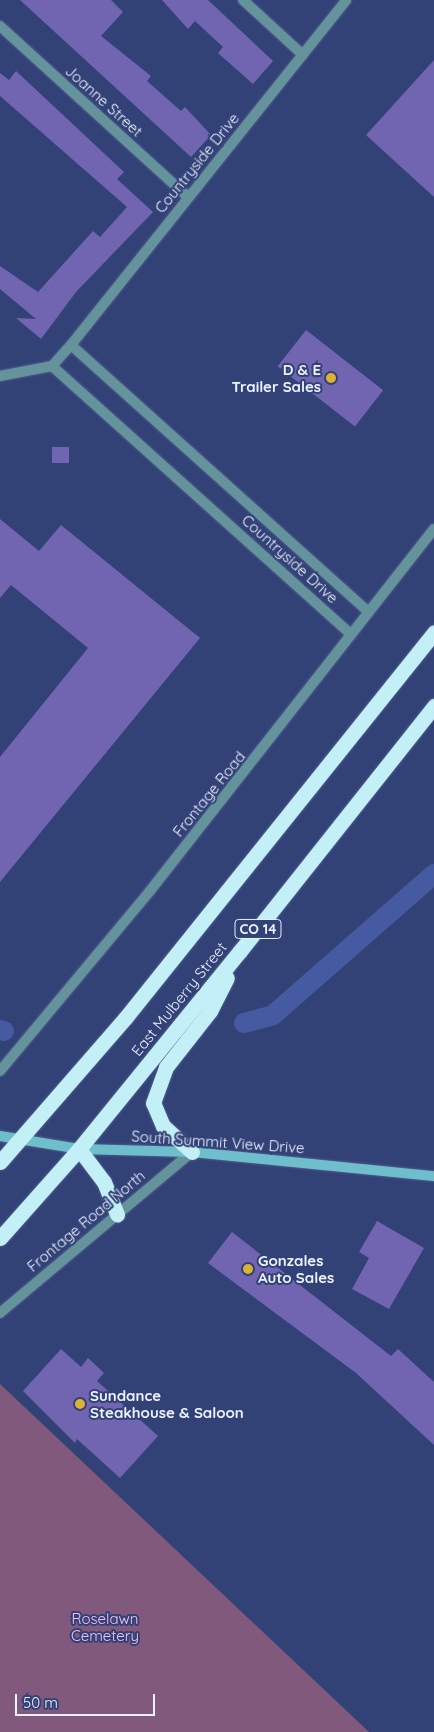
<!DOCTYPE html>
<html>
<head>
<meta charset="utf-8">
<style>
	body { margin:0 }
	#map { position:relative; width:434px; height:1732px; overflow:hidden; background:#324277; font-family:Quicksand,sans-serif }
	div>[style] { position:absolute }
	.green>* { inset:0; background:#80597d }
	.canal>* { height:20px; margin:-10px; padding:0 10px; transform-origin:10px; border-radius:10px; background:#455aa1 }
	.building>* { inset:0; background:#7164b1; transform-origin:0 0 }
	.roads { filter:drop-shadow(0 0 1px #505e8d) drop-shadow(0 0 1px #505e8d) }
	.street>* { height:10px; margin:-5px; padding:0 5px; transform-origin:5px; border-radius:5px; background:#64939b }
	.secondary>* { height:10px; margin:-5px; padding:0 5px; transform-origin:5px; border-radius:5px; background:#6fbecb }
	.highway>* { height:15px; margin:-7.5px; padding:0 7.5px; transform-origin:7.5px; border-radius:7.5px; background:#c3eff7 }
	.dots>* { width:14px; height:14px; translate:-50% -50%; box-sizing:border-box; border:2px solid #324277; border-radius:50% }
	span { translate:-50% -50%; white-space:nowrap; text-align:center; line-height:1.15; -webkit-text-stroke:4px #324277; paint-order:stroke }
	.shield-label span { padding:1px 4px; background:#324277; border:1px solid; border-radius:4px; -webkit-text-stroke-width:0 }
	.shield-label { font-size:14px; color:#ecf1ff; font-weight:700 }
	.street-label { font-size:15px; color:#ecf1ff }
	.poi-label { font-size:15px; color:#ecf1ff; font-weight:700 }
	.right { translate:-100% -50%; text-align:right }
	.left { translate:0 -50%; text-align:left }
	.park-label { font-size:15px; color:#f5c0f0 }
	.scale { position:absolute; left:15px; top:1694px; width:140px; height:22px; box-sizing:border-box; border:2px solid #ecf1ff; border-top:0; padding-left:6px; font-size:15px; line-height:18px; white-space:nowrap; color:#ecf1ff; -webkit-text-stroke:4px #324277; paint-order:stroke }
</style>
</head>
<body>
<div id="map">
	<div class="green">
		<div style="clip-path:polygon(0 1384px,369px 1732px,0 1732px)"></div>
	</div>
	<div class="canal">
		<div style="left:244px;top:1023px;width:30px;rotate:-15deg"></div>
		<div style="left:273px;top:1015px;width:214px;rotate:-41.2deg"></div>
		<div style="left:0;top:1030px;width:4px;rotate:14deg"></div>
	</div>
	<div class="building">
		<div style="clip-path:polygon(20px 0,111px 0,123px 12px,101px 36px,151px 76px,147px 81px,181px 111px,185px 107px,211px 135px,191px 157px)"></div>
		<div style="clip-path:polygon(162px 0,208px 0,273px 61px,253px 84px,218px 53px,223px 47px,195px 21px,188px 29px)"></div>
		<div style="clip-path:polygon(434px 60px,434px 197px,366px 135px)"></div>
		<div style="clip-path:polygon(16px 71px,124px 172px,117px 179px,153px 212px,76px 292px,41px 339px,16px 318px,36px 319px,0 289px,0 266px,38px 292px,93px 231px,100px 237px,127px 207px,0 96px,0 73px,9px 80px)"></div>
		<div style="left:306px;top:330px;width:98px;height:46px;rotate:38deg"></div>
		<div style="left:52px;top:447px;width:17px;height:16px"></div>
		<div style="clip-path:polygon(0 519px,39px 551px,61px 525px,200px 638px,0 882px,0 757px,88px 648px,11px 585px,0 598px)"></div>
		<div style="clip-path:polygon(377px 1221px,424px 1248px,389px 1309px,352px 1289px,369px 1258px,359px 1252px)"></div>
		<div style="clip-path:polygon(232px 1232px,391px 1356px,398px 1349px,434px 1382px,434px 1445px,356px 1373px,208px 1263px)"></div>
		<div style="clip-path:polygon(61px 1349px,81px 1367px,88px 1358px,104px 1373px,97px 1381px,158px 1436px,120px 1478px,77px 1439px,75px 1443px,23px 1391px)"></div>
	</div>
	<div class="roads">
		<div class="street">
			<div style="left:243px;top:0;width:81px;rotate:42.5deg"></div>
			<div style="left:0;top:26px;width:254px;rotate:42.3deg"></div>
			<div style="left:71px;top:345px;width:400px;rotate:41.9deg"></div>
			<div style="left:52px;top:366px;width:402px;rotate:41.9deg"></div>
			<div style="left:0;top:376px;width:53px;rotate:-10.9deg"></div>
			<div style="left:52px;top:366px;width:28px;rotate:-48deg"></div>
			<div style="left:71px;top:345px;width:441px;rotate:-51.4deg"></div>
			<div style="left:0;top:1071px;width:234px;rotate:-50.2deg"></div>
			<div style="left:150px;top:891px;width:460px;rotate:-51.9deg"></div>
			<div style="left:0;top:1313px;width:251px;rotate:-40deg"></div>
		</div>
		<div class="secondary">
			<div style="left:0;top:1136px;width:80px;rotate:9.3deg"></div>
			<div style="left:79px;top:1149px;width:113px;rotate:1.5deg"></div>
			<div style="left:192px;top:1152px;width:243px;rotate:5.7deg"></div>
		</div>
		<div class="highway">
			<div style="left:79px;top:1149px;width:41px;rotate:52.9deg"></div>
			<div style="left:104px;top:1182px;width:35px;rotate:68deg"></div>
			<div style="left:192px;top:1152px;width:39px;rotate:-138deg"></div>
			<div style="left:163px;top:1126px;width:25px;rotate:-113deg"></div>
			<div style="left:153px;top:1103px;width:38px;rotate:-70deg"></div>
			<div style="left:166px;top:1067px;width:71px;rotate:-51.8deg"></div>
			<div style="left:210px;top:1011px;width:37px;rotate:-63deg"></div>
			<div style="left:0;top:1162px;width:192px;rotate:-49deg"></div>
			<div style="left:126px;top:1017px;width:493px;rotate:-51.3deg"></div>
			<div style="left:0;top:1238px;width:119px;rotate:-48.4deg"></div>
			<div style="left:79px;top:1149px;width:255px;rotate:-50.9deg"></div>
			<div style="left:240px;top:951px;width:313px;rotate:-51.6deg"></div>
		</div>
	</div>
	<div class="dots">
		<div style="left:331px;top:378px;background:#dcb233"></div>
		<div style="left:248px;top:1269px;background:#dcb233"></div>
		<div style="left:80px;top:1404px;background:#dcb233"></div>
	</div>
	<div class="shield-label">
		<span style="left:258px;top:929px">CO 14</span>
	</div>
	<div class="street-label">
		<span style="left:104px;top:101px;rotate:42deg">Joanne Street</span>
		<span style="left:197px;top:163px;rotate:-51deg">Countryside Drive</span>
		<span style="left:290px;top:559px;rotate:42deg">Countryside Drive</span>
		<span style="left:209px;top:794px;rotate:-51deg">Frontage Road</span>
		<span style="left:179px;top:999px;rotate:-51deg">East Mulberry Street</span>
		<span style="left:218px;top:1142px;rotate:4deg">South Summit View Drive</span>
		<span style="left:86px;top:1221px;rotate:-40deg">Frontage Road North</span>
	</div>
	<div class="poi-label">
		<span class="right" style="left:321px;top:378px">D &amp; E<br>Trailer Sales</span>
		<span class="left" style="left:258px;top:1269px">Gonzales<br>Auto Sales</span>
		<span class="left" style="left:90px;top:1404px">Sundance<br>Steakhouse &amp; Saloon</span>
	</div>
	<div class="park-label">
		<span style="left:105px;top:1627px">Roselawn<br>Cemetery</span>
	</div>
	<div class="scale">50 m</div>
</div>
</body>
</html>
